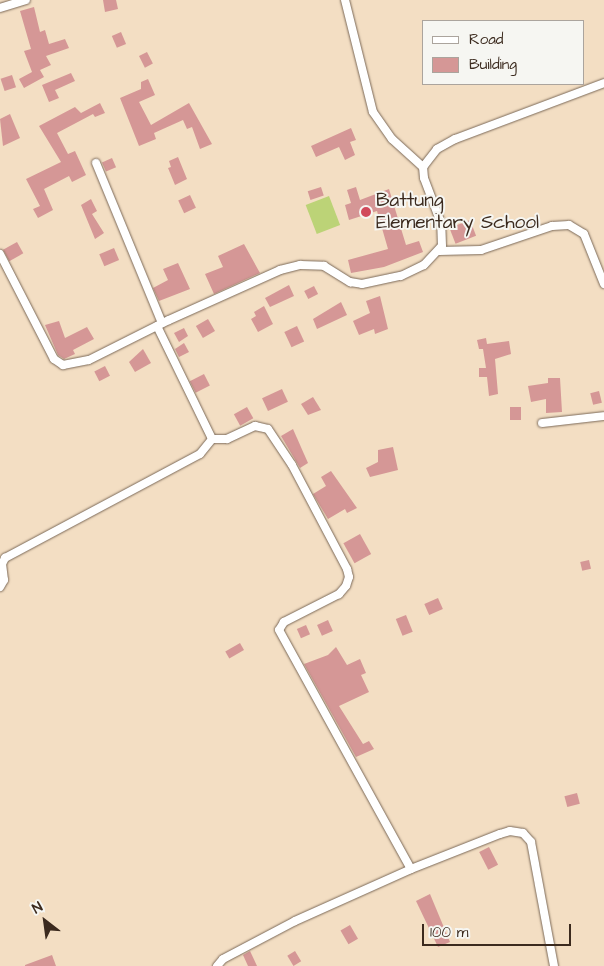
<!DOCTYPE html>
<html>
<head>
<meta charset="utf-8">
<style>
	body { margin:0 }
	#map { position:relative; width:604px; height:966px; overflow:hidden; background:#f3dec3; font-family:"Architects Daughter",sans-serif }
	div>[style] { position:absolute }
	.green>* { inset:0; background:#bcd377; transform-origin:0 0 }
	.building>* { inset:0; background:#d59796; transform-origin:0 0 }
	.roads { filter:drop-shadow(0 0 1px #7b6958) drop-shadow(0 0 1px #7b6958) }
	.minor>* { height:8px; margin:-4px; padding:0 4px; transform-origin:4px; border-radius:4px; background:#fff }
	.dots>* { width:14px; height:14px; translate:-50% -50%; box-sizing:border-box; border:2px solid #f6f6f2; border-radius:50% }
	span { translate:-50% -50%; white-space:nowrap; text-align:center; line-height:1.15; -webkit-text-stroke:4px #f6f6f2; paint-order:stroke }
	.poi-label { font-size:19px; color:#3b2a1e }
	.left { translate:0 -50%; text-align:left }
	.legend { position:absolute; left:422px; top:20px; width:162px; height:65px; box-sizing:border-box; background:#f6f6f2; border:1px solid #aba49d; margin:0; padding:6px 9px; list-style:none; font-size:15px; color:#3b2a1e }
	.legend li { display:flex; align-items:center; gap:10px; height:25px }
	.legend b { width:25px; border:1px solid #aba49d }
	.north { position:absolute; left:20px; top:896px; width:50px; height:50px; -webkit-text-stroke:4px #f6f6f2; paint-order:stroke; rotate:330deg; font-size:14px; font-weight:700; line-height:20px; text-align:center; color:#3b2a1e }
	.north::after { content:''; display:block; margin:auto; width:18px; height:22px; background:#3b2a1e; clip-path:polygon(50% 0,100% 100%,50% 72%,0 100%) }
	.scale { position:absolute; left:422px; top:924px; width:149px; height:22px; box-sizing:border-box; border:2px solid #3b2a1e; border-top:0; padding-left:6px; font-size:15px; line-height:18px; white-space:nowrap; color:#3b2a1e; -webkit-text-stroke:4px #f6f6f2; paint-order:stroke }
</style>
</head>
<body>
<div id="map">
	<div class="green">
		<div style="left:329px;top:196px;width:31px;height:25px;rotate:69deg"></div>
	</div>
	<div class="building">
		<div style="clip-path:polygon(103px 0,116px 0,118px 9px,105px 12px)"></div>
		<div style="clip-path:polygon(34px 7px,40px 32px,45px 30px,49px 44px,65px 39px,69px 48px,46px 56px,51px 65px,40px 70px,44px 77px,24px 88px,19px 79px,32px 72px,24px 51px,31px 49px,20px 11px)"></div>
		<div style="left:121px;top:32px;width:13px;height:10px;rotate:67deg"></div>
		<div style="left:147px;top:52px;width:13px;height:9px;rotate:63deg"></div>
		<div style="clip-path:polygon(71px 73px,75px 81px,55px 90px,59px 98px,49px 102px,42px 85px)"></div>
		<div style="left:12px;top:75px;width:13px;height:12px;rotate:72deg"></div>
		<div style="clip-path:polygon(148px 79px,155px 95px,139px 102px,151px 125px,189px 103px,212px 144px,200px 149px,192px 127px,187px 129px,183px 120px,154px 133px,156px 139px,139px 146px,120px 98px,141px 89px,141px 82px)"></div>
		<div style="clip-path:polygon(100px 103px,105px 113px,95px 117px,93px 114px,57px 133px,68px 154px,75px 151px,86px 175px,72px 182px,69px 176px,44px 189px,53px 210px,38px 218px,33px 209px,40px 206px,26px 179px,61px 162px,39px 126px,75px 107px,81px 113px)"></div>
		<div style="clip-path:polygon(10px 114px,20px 138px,3px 146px,0 119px)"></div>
		<div style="clip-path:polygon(351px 128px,356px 140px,350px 142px,355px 155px,345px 160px,339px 147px,316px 157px,311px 146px)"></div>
		<div style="clip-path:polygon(178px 157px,187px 179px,175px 185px,168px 168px,171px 167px,169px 161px)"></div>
		<div style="left:112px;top:158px;width:10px;height:11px;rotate:66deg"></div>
		<div style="left:321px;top:187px;width:9px;height:14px;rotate:72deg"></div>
		<div style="clip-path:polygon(356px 187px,360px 200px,389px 189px,406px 245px,419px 241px,423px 252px,384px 267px,351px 273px,348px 260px,388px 249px,377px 211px,349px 220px,345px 205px,351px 203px,347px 190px)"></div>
		<div style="left:190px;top:195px;width:14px;height:13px;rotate:65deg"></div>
		<div style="clip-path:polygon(91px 199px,97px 211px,92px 214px,104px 233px,95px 239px,81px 205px)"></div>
		<div style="left:470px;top:220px;width:17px;height:22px;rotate:69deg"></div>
		<div style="left:17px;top:242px;width:13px;height:16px;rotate:61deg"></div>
		<div style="clip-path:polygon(244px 244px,260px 273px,214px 294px,205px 274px,223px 267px,218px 256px)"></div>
		<div style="left:114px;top:248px;width:13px;height:16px;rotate:67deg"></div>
		<div style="clip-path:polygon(178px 263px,190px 289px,159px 301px,153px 288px,168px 280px,163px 269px)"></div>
		<div style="clip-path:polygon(289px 285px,294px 296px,270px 307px,265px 298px)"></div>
		<div style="left:314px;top:286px;width:9px;height:11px;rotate:63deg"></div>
		<div style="clip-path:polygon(380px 296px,388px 329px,375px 334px,374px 329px,359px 335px,353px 321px,370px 313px,366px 301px)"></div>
		<div style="clip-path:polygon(341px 302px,347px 315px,317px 329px,313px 319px)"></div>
		<div style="clip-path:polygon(264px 306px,273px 324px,258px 332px,251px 319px,256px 316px,254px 312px)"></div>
		<div style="left:208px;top:319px;width:14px;height:14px;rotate:60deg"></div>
		<div style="clip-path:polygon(59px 321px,65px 338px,87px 327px,94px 339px,73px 350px,75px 354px,64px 359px,58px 355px,45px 325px)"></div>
		<div style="left:297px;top:326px;width:17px;height:14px;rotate:65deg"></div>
		<div style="clip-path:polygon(184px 328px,188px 336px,179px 342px,174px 333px)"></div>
		<div style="clip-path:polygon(486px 338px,487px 344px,509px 341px,511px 354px,495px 359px,498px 394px,489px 396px,487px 377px,479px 377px,479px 368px,486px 368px,483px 349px,479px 349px,477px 340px)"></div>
		<div style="clip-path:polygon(184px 343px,189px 352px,179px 357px,175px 349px)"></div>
		<div style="clip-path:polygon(143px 349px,151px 363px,135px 372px,129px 362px)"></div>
		<div style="left:105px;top:366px;width:11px;height:12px;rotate:63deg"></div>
		<div style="left:204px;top:374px;width:13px;height:16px;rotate:63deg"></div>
		<div style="clip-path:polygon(548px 378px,560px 378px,562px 412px,546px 413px,546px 399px,531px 402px,528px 386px,548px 383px)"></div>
		<div style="left:282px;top:389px;width:14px;height:22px;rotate:65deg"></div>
		<div style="left:599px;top:391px;width:12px;height:9px;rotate:76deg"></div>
		<div style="clip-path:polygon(313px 397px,321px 410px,308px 415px,301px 404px)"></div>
		<div style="left:247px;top:407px;width:13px;height:15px;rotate:61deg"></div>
		<div style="left:510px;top:407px;width:11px;height:13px"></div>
		<div style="clip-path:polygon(293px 429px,308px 463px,300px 468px,281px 436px)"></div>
		<div style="clip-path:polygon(393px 447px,398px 470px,370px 477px,366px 468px,378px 462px,378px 450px)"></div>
		<div style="clip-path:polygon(331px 471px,357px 508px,347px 513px,345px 509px,328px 519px,313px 494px,326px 486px,321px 477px)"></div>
		<div style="left:360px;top:534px;width:23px;height:19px;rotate:61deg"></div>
		<div style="left:589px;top:560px;width:9px;height:9px;rotate:77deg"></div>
		<div style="left:438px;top:598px;width:12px;height:15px;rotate:66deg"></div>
		<div style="left:406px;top:615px;width:18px;height:11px;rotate:68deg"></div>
		<div style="left:328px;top:620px;width:12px;height:12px;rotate:66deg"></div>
		<div style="left:306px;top:625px;width:10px;height:10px;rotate:66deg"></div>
		<div style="left:240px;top:643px;width:8px;height:17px;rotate:60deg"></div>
		<div style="clip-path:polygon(336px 647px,347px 665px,360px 659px,366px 673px,361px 675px,369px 692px,339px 706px,363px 744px,369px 741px,374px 749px,356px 757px,304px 664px,328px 655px)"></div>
		<div style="left:577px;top:793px;width:11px;height:13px;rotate:75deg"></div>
		<div style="left:489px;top:847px;width:20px;height:11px;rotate:63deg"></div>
		<div style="clip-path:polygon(430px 894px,450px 942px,438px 947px,416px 901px)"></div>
		<div style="left:350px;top:925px;width:16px;height:11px;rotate:60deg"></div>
		<div style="clip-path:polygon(250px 951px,257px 966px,248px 966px,243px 955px)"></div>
		<div style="left:295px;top:951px;width:12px;height:9px;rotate:59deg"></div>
		<div style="clip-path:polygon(52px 955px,56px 966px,25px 966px,25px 965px)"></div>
	</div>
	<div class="roads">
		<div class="minor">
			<div style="left:345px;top:0;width:115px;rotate:76deg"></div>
			<div style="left:373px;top:112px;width:33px;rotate:55deg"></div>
			<div style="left:392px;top:139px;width:42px;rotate:42.1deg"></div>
			<div style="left:0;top:8px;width:27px;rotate:-17deg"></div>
			<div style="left:96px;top:163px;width:173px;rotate:67.6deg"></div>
			<div style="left:439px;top:251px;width:42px;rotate:-1.4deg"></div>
			<div style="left:481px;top:250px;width:75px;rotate:-18.7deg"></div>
			<div style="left:552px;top:226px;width:17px;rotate:-3deg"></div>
			<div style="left:569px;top:225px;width:17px;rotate:31deg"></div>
			<div style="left:584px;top:234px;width:54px;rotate:68.2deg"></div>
			<div style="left:0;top:254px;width:118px;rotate:62.8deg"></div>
			<div style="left:54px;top:359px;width:11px;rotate:34deg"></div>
			<div style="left:63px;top:365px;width:26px;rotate:-11deg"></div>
			<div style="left:89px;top:360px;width:89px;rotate:-26.6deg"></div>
			<div style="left:169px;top:320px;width:122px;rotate:-24.2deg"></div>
			<div style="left:280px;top:270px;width:21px;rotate:-14deg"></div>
			<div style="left:300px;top:265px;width:24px;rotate:2deg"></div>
			<div style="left:324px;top:266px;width:31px;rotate:32deg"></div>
			<div style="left:350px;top:282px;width:12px;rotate:9deg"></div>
			<div style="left:362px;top:284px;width:40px;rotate:-12deg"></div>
			<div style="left:401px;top:276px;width:25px;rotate:-26deg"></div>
			<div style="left:424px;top:265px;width:26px;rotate:-47deg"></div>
			<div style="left:442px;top:246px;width:23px;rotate:-92deg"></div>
			<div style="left:441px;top:223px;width:48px;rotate:-110.7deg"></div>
			<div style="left:424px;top:178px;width:11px;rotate:-95deg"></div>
			<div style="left:423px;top:167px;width:23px;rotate:-52deg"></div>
			<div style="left:437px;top:149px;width:21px;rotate:-29deg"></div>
			<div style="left:455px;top:139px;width:159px;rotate:-20.6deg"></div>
			<div style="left:157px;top:326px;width:126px;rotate:64deg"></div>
			<div style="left:212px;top:439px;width:15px"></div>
			<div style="left:227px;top:439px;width:31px;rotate:-25deg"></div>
			<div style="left:255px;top:426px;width:13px;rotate:13deg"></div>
			<div style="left:268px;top:429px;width:43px;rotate:56.3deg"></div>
			<div style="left:292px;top:465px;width:118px;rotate:62.1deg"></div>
			<div style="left:347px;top:569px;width:8px;rotate:76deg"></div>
			<div style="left:349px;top:577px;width:9px;rotate:108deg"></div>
			<div style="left:346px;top:586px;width:11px;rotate:131deg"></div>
			<div style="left:339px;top:594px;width:62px;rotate:153deg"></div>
			<div style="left:284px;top:622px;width:9px;rotate:122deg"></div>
			<div style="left:279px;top:630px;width:273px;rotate:61.1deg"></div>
			<div style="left:411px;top:869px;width:96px;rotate:-21.5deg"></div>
			<div style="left:500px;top:834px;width:10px;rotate:-17deg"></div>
			<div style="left:510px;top:831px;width:13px;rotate:9deg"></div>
			<div style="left:523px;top:833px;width:12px;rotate:48deg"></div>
			<div style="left:531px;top:842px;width:126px;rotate:79.5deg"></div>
			<div style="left:542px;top:423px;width:62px;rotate:-6.4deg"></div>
			<div style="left:0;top:587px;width:8px;rotate:-60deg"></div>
			<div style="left:4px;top:580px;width:16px;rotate:-97deg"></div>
			<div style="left:2px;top:564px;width:7px;rotate:-63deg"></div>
			<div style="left:5px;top:558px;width:221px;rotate:-28.1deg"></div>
			<div style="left:200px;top:454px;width:19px;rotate:-51deg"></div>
			<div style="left:217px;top:966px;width:9px;rotate:-49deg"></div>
			<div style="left:223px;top:959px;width:81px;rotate:-27.8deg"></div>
			<div style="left:295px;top:921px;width:127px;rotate:-24.1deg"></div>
		</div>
	</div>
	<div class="dots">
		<div style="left:366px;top:212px;background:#d1495b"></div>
	</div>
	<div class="poi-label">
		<span class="left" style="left:376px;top:212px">Battung<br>Elementary School</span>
	</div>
	<ul class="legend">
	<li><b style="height:6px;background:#fff"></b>Road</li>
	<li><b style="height:14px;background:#d59796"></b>Building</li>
	</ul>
	<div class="north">N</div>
	<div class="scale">100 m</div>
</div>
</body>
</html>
